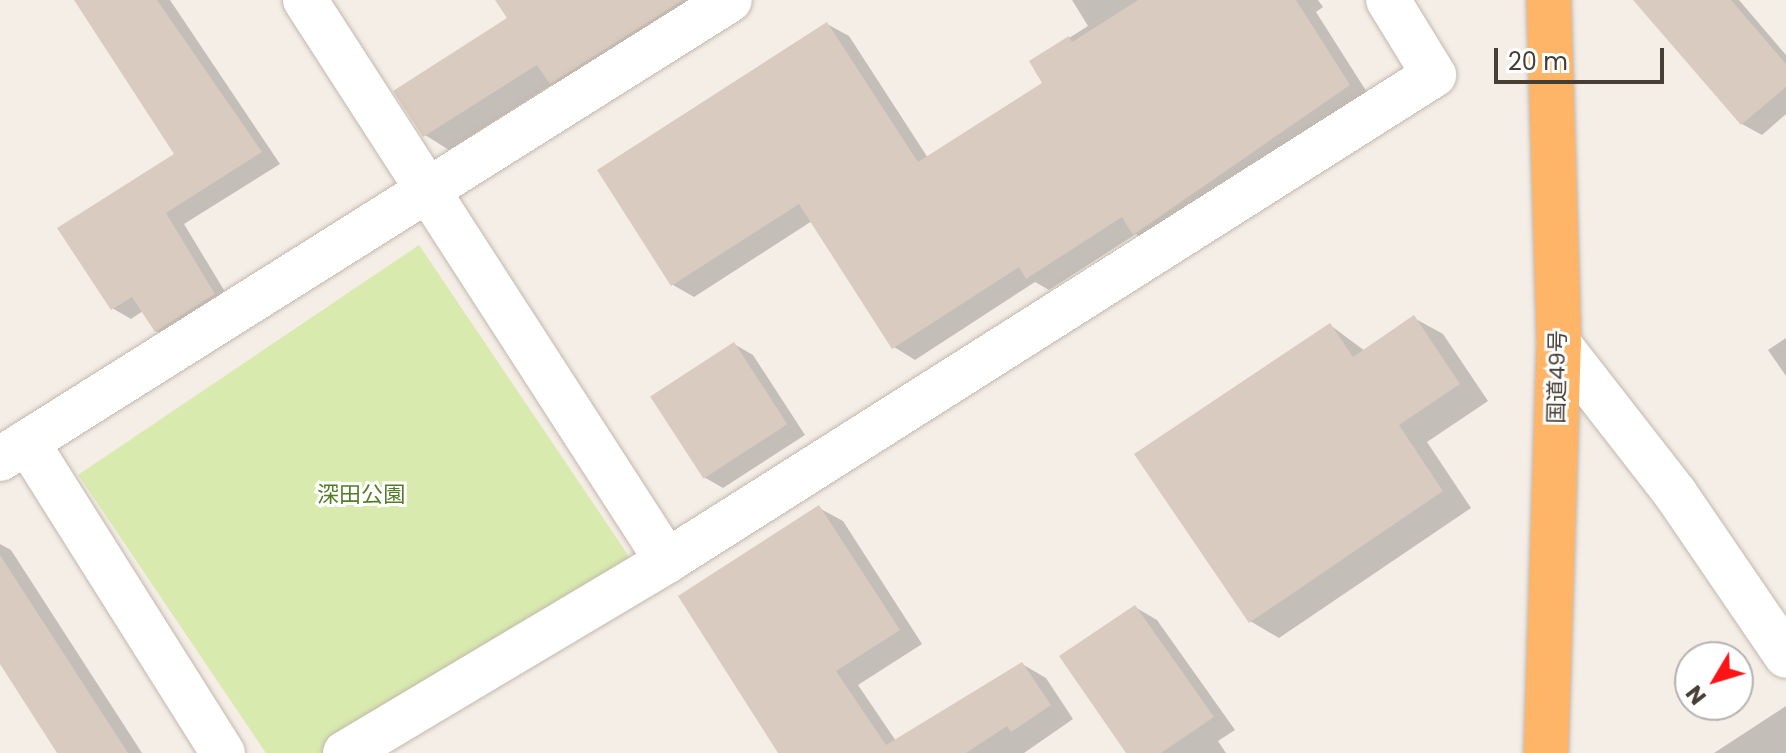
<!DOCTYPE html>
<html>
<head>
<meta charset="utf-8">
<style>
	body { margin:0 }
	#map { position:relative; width:1786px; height:753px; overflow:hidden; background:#f4eee7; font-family:Poppins,"Noto Sans JP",sans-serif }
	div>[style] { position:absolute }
	.green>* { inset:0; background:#d8eaae; transform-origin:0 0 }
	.shadow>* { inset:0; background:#0003 }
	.building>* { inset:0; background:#d9cbbf; transform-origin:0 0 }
	.roads { filter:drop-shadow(0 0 2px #c3b7ac) drop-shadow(0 0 2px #c3b7ac) }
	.street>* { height:44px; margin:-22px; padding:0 22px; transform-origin:22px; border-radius:22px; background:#fff }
	.highway>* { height:44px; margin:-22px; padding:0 22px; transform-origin:22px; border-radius:22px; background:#ffb567 }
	span { translate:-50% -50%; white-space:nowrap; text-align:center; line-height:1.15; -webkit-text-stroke:6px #fff; paint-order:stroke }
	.street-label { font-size:22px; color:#473e36 }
	.park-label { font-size:22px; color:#547c27 }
	.north { position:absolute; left:1674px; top:641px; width:80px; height:80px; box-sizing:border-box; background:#fff; border:2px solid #b5b2af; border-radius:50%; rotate:232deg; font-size:22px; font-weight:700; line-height:32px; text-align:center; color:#473e36 }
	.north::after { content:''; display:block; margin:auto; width:28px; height:36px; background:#ff1315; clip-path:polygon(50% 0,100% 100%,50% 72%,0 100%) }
	.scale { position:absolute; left:1494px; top:48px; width:170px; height:36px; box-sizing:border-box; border:4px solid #473e36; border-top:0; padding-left:10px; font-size:24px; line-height:28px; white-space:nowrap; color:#473e36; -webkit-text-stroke:6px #fff; paint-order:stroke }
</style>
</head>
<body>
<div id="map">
	<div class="green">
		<div style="left:419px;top:245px;width:378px;height:411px;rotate:56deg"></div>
	</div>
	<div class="shadow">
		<div style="clip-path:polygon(77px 0,170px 0,280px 164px,184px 224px,233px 305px,175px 342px,156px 331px,143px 311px,131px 319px,112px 308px,177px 154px)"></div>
		<div style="clip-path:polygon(519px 0,733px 0,576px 97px,553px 84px,449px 150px,425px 135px)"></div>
		<div style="clip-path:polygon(1072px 0,1318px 0,1323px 7px,1316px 12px,1370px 97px,1155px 245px,1136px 234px,1049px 290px,1035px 282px,915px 360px,894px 347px,812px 221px,694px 297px,673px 285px,827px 24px,849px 36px,928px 158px,1045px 83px,1031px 62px,1088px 26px)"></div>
		<div style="clip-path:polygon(1675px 0,1739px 0,1786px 55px,1786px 114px,1762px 135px,1742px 124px,1652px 19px)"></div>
		<div style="clip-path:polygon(1414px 318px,1443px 334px,1488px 401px,1427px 442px,1471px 508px,1279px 638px,1250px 621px,1330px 325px,1365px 351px)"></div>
		<div style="clip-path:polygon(1786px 338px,1786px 376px,1768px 350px)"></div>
		<div style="clip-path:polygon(734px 344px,753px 355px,805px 435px,723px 488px,704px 477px)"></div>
		<div style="clip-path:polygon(819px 508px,843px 521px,922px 644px,858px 685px,896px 741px,1022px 664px,1046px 678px,1073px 719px,1024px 753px,781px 753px)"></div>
		<div style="clip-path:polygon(0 544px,11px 550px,142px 753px,59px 753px,0 661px)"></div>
		<div style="clip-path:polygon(1135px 607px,1157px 620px,1235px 730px,1218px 741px,1226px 753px,1128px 753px)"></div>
		<div style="clip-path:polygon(1786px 706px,1786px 753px,1714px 753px)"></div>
	</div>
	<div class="building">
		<div style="clip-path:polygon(74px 0,157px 0,262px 152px,166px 213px,215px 294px,155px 332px,132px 297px,111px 310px,57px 228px,174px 154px)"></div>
		<div style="clip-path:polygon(495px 0,683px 0,550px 84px,537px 65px,423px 137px,393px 91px,507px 18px)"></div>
		<div style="clip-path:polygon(1138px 0,1296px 0,1350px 85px,1133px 235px,1122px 217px,1026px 279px,1019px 267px,892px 349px,799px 204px,671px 286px,597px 170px,827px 22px,918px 162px,1042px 83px,1029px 61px,1069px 36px,1072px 42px)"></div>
		<div style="clip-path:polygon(1633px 0,1731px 0,1786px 64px,1786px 87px,1741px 125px)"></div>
		<div style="clip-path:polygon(1414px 315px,1460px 384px,1399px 425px,1443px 491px,1249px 623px,1134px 454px,1330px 323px,1353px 357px)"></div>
		<div style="left:734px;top:342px;width:98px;height:100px;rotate:57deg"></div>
		<div style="clip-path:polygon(819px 505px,900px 630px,836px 671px,886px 745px,1022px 662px,1051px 705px,1011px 732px,1007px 726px,966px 753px,778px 753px,678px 596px)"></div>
		<div style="clip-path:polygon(0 555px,128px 753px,57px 753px,0 664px)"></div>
		<div style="clip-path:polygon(1135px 605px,1214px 717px,1161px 753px,1126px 753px,1059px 656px)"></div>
	</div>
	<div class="roads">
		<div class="street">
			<div style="left:305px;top:0;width:668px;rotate:57.17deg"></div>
			<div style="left:1559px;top:344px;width:189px;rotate:52.1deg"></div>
			<div style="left:1675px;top:493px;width:197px;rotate:55.7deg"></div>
			<div style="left:27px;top:442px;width:368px;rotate:57.8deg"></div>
			<div style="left:0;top:459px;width:862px;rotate:-32.16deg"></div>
			<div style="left:345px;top:753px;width:375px;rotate:-30.8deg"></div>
			<div style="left:667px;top:561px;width:908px;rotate:-32.36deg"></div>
			<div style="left:1434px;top:75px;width:88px;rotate:-121.5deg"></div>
		</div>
		<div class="highway">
			<div style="left:1546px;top:753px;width:409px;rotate:-88.2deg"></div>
			<div style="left:1559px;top:344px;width:344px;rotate:-91.7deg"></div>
		</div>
	</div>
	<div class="street-label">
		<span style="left:1557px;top:377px;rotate:-89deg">国道49号</span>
	</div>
	<div class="park-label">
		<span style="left:361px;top:495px">深田公園</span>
	</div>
	<div class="north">N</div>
	<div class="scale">20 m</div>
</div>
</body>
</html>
